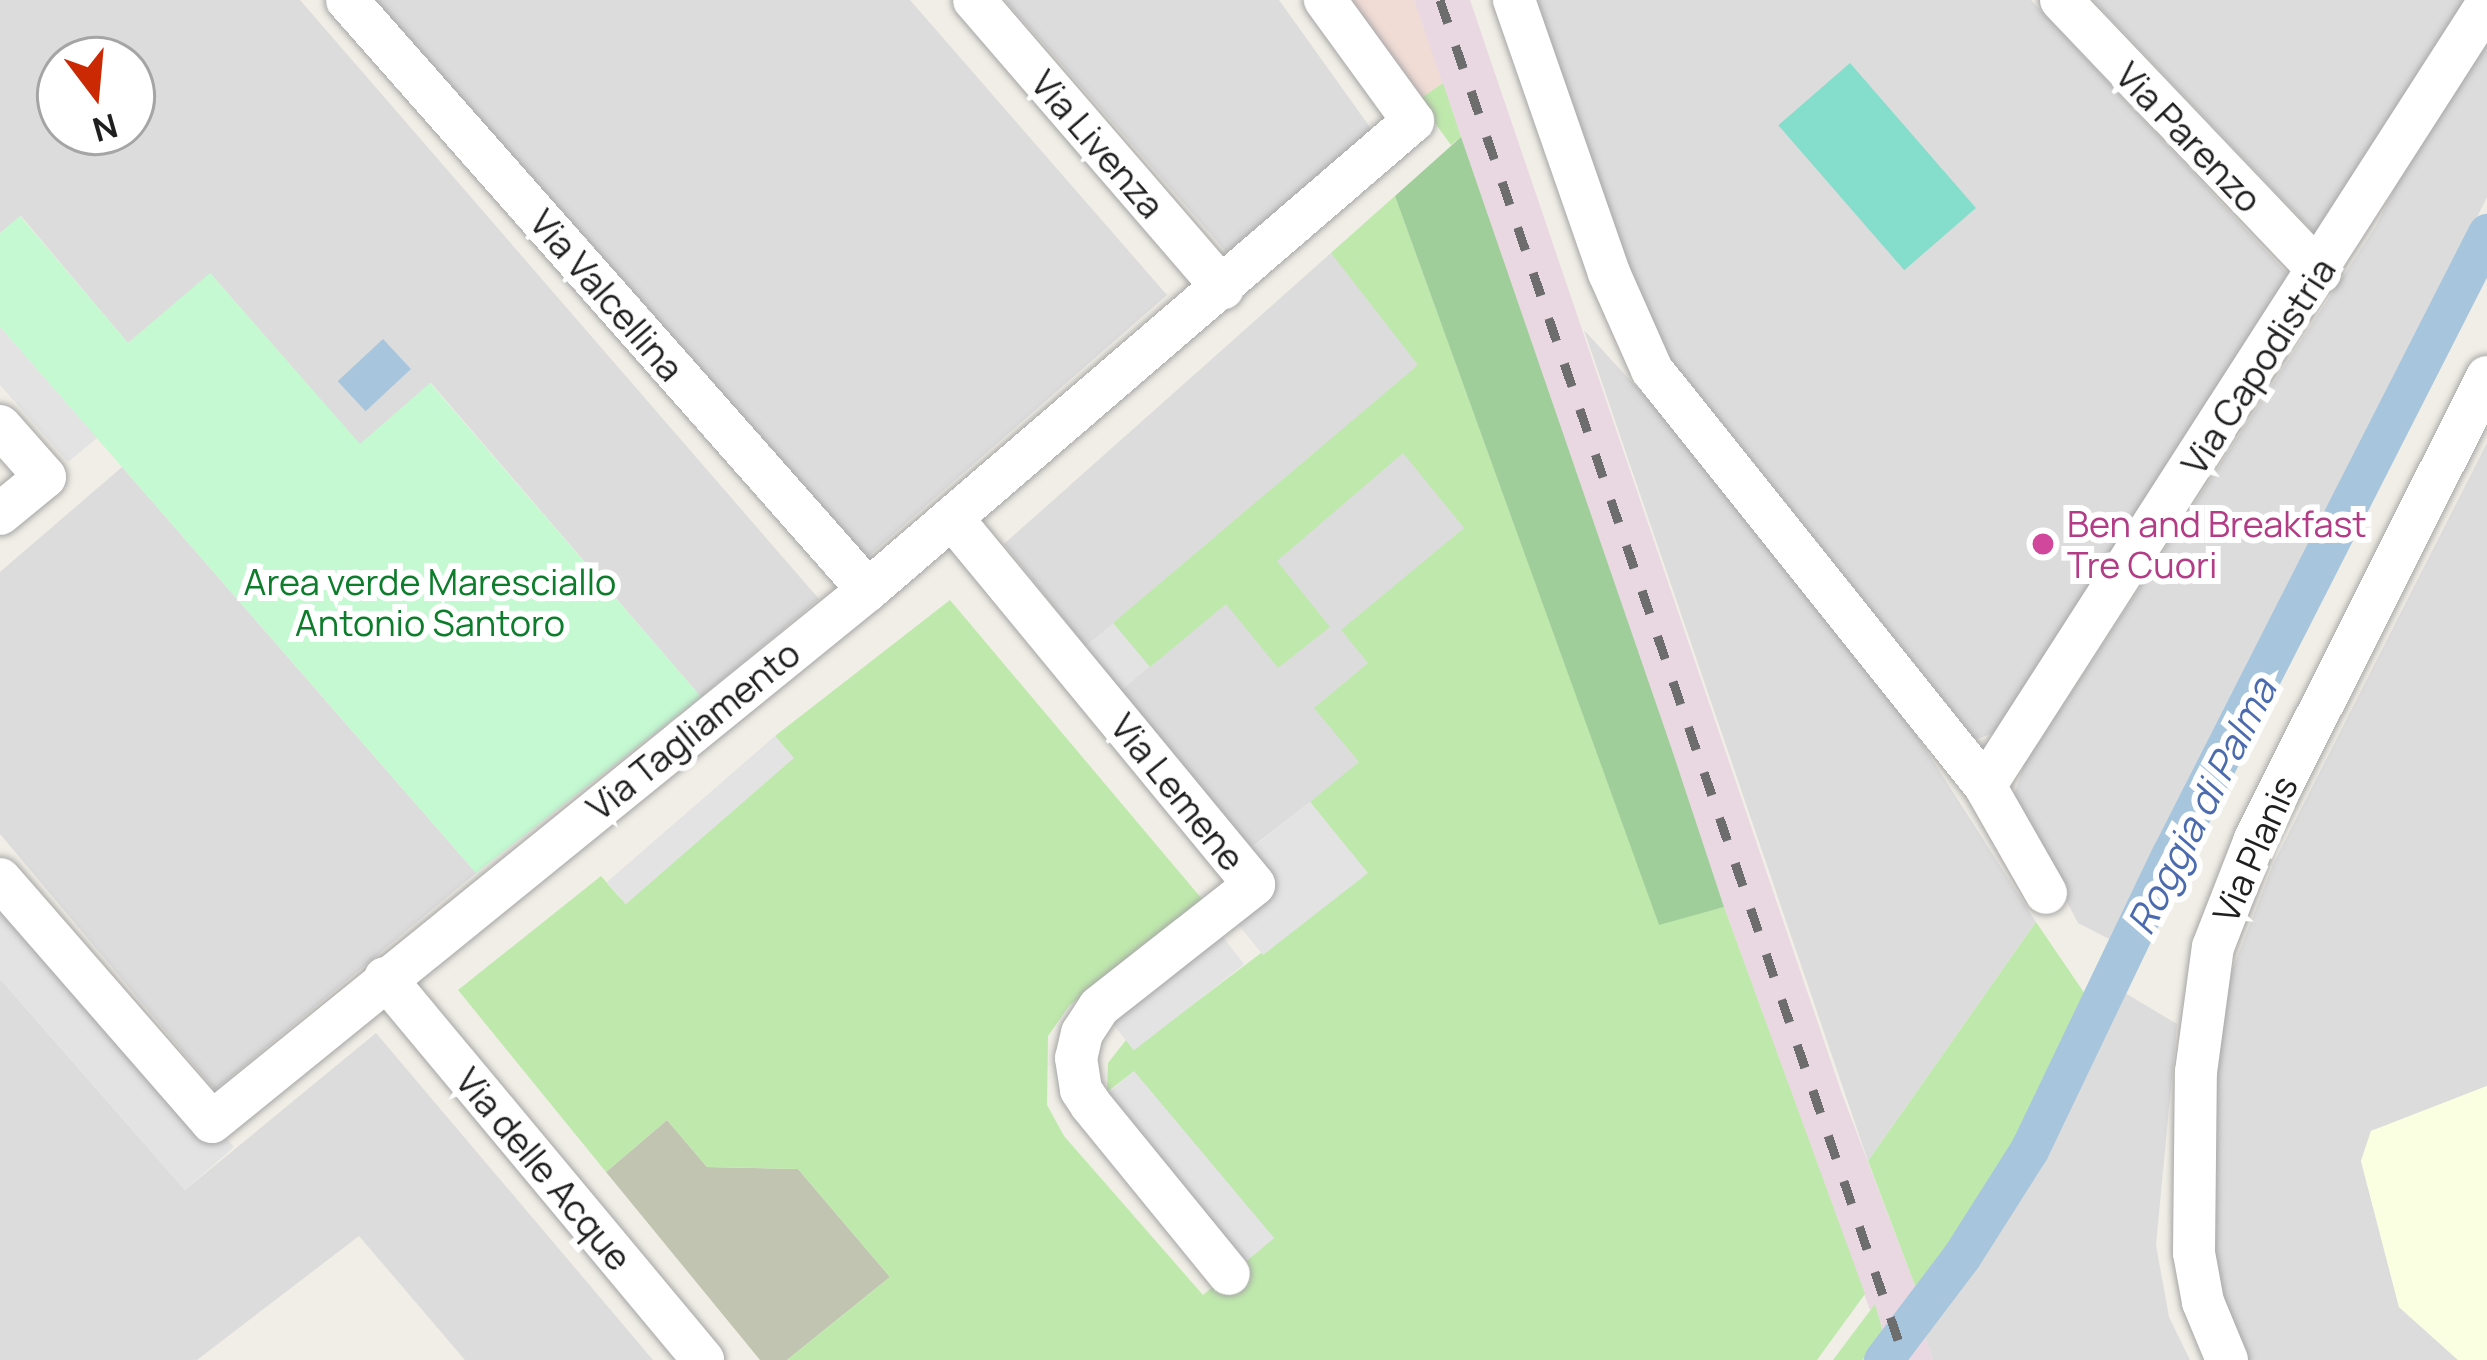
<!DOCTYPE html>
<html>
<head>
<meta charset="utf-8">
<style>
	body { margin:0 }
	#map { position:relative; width:2487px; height:1360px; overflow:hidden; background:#f0eee6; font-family:Manrope,sans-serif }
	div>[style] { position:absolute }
	.residential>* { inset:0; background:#dddcdc }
	.commercial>* { inset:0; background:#f0dbd5 }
	.industrial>* { inset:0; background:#e9d8e2 }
	.education>* { inset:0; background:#f9ffe0 }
	.construction>* { inset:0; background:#c1c4b1 }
	.grass>* { inset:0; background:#bfe9ac }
	.forest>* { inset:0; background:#a0ce9b }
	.park>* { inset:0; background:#c4f9d2 }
	.pitch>* { inset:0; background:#85decc; transform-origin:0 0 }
	.parking>* { inset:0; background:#e3e3e3; transform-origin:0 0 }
	.water>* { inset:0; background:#a7c6dd; transform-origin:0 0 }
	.canal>* { height:39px; margin:-19.5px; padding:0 19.5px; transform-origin:19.5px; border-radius:19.5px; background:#a7c6dd }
	.roads { filter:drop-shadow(0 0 3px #a6a6a6) drop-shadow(0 0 3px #a6a6a6) }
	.minor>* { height:42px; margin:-21px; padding:0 21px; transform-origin:21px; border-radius:21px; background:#fff }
	.rail>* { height:9px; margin-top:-4.5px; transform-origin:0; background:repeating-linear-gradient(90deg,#6d6d6d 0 24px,transparent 0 48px) }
	.dots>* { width:33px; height:33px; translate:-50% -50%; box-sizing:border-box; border:6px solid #fff; border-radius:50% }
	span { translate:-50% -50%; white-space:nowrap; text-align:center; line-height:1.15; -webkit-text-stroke:12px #fff; paint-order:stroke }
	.street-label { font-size:36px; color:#1f1f1f }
	.hotel-label { font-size:36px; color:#b23c85 }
	.left { translate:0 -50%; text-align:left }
	.park-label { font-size:36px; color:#0d7d2c }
	.water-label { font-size:39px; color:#4c6bae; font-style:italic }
	.north { position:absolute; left:36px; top:36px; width:120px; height:120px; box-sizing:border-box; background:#fff; border:3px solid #a5a5a5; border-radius:50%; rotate:164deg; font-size:33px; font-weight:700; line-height:48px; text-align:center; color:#1f1f1f }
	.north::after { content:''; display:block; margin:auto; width:42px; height:54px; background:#cb2903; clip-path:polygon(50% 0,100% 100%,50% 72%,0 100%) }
</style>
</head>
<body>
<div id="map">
	<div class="residential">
		<div style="clip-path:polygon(evenodd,0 0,300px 0,819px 599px,701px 697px,431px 383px,360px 445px,211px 274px,128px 343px,21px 216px,0 233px,0 0,60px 60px,132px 60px,132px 132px,60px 132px,60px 60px)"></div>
		<div style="clip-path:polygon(375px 0,910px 0,1167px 295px,864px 560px)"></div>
		<div style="clip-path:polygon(1005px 0,1279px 0,1372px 130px,1230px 256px)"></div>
		<div style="clip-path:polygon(1522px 0,2031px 0,2294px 281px,2004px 729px,1972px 741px,1666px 370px)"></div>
		<div style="clip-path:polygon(2093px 0,2472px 0,2322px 241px)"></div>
		<div style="clip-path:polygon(2487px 37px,2487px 197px,2117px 943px,2078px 923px,2013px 798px,2024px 765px,2376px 226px,2406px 165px)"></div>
		<div style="clip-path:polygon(1395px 196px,1659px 925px,1345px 775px,1248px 850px,1004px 544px)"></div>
		<div style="clip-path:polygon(1584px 330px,1710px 467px,1864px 653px,2036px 922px,1868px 1161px)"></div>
		<div style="clip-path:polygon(2487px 443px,2487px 1086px,2371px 1131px,2361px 1161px,2399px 1307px,2458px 1360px,2248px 1360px,2223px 1305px,2209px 1218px,2219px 1039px,2230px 976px,2274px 862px)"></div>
		<div style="clip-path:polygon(122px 467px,476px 873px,215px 1090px,0 834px,0 572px)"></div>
		<div style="clip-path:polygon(0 979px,185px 1190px,376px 1033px,653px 1360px,465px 1360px,359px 1236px,197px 1360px,0 1360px)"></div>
		<div style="clip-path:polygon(2115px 987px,2177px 1024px,2156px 1245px,2169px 1317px,2190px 1360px,1933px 1360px,1925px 1337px,2070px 1094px)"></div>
	</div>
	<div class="commercial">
		<div style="clip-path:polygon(1347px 0,1414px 0,1443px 83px,1418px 100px)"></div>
	</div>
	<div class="industrial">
		<div style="clip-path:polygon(1414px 0,1470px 0,1842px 1094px,1917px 1291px,1907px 1303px,1919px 1343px,1925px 1337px,1933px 1360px,1892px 1360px,1875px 1306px,1870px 1310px,1724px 907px)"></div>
	</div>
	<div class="education">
		<div style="clip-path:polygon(2487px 1086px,2487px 1360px,2458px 1360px,2399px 1307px,2361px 1161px,2371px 1131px)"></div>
	</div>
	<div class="construction">
		<div style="clip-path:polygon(667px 1120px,707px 1167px,798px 1169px,890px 1277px,787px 1360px,760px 1360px,606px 1172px)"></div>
	</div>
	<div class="grass">
		<div style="clip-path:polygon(1443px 83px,1461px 137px,1451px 145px,1418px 100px)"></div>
		<div style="clip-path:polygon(1395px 196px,1659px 924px,1724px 907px,1865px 1294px,1817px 1360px,787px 1360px,890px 1277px,798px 1169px,707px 1167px,667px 1120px,606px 1172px,458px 990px,601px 876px,620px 898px,793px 758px,775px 736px,950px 600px,1202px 899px,1069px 1006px,1048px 1036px,1047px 1105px,1064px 1136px,1203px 1295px,1272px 1239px,1133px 1072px,1107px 1092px,1108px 1063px,1126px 1040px,1134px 1049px,1367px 873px,1310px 802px,1359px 762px,1314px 708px,1368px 663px,1341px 630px,1464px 528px,1403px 453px,1277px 561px,1330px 627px,1278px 668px,1226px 604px,1150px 667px,1113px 623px,1418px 365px,1331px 253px)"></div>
		<div style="clip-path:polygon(2036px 922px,2085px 994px,2017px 1142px,1917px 1291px,1868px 1161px)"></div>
		<div style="clip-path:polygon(1875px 1304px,1883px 1332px,1863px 1360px,1833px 1360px)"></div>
	</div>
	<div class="forest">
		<div style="clip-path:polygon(1461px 137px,1671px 747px,1724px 907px,1659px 925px,1395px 196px)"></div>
	</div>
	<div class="park">
		<div style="clip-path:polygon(20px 216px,128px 343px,210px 273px,360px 444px,430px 383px,701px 697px,476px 873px,0 327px,0 233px)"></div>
	</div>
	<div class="pitch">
		<div style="left:1850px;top:63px;width:192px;height:95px;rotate:49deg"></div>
	</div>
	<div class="parking">
		<div style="clip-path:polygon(0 327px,97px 438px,68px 462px,0 385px)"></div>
		<div style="left:1113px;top:623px;width:57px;height:36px;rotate:50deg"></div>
		<div style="left:775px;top:736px;width:29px;height:223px;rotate:49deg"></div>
		<div style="clip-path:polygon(1310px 802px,1368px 873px,1263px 955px,1225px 908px,1235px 861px)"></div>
		<div style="clip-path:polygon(0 879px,234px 1147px,185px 1190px,0 979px)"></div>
		<div style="left:1222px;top:936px;width:36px;height:140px;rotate:52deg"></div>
		<div style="left:1134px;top:1071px;width:218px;height:40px;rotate:50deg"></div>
	</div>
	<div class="water">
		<div style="left:383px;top:339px;width:41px;height:62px;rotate:47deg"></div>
	</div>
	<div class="canal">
		<div style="left:1883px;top:1360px;width:129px;rotate:-52.9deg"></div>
		<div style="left:1961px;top:1257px;width:127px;rotate:-57.6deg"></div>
		<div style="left:2029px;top:1150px;width:328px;rotate:-64.4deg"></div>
		<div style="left:2171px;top:854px;width:697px;rotate:-63.03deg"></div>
	</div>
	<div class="roads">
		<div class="minor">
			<div style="left:347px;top:0;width:787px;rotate:48.55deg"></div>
			<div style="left:974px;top:0;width:381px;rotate:49.2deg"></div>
			<div style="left:1514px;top:0;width:289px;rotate:70.8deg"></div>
			<div style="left:1609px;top:273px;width:106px;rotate:66.1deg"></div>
			<div style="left:1652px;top:370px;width:533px;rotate:51.32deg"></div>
			<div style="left:1985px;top:786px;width:123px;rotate:60.3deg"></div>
			<div style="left:2061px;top:0;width:376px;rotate:46.4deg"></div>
			<div style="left:0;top:426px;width:68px;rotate:48.6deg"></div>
			<div style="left:45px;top:477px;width:58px;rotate:140.6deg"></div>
			<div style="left:952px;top:518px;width:475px;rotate:50.5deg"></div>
			<div style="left:1254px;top:885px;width:197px;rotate:141.8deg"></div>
			<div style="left:1099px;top:1007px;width:31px;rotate:123deg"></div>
			<div style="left:1082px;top:1033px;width:26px;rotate:103deg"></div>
			<div style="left:1076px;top:1058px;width:32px;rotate:81deg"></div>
			<div style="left:1081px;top:1090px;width:18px;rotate:56deg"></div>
			<div style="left:1091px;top:1105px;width:218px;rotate:50.8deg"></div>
			<div style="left:1985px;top:786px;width:929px;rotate:-57.3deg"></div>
			<div style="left:0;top:879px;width:322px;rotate:48.9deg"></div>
			<div style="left:212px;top:1122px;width:845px;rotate:-39.04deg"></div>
			<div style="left:868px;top:590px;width:719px;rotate:-40.71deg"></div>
			<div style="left:1413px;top:121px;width:150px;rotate:-126deg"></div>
			<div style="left:385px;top:978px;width:497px;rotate:50.2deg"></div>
			<div style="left:2227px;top:1360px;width:63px;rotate:-112.5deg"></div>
			<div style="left:2203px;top:1302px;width:50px;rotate:-100.4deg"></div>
			<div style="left:2194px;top:1253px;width:181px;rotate:-89.4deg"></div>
			<div style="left:2196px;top:1072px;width:126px;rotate:-82.3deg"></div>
			<div style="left:2213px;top:947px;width:116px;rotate:-68.7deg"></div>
			<div style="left:2255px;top:839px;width:517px;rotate:-63.34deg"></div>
		</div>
	</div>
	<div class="rail">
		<div style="left:1440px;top:0;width:1437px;rotate:71.12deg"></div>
	</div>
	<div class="dots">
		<div style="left:2043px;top:544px;background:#d1479c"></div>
	</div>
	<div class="street-label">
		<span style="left:2189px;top:137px;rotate:46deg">Via Parenzo</span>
		<span style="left:1098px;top:144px;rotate:49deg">Via Livenza</span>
		<span style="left:607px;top:295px;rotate:49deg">Via Valcellina</span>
		<span style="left:2258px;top:366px;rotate:-57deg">Via Capodistria</span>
		<span style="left:693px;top:730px;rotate:-39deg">Via Tagliamento</span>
		<span style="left:1178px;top:792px;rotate:51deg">Via Lemene</span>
		<span style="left:2255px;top:849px;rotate:-66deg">Via Planis</span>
		<span style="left:544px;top:1169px;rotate:50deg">Via delle Acque</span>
	</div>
	<div class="hotel-label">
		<span class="left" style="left:2067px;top:544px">Ben and Breakfast<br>Tre Cuori</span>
	</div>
	<div class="park-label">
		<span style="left:430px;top:602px">Area verde Maresciallo<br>Antonio Santoro</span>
	</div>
	<div class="water-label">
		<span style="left:2201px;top:806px;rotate:-63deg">Roggia di Palma</span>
	</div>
	<div class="north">N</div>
</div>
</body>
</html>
